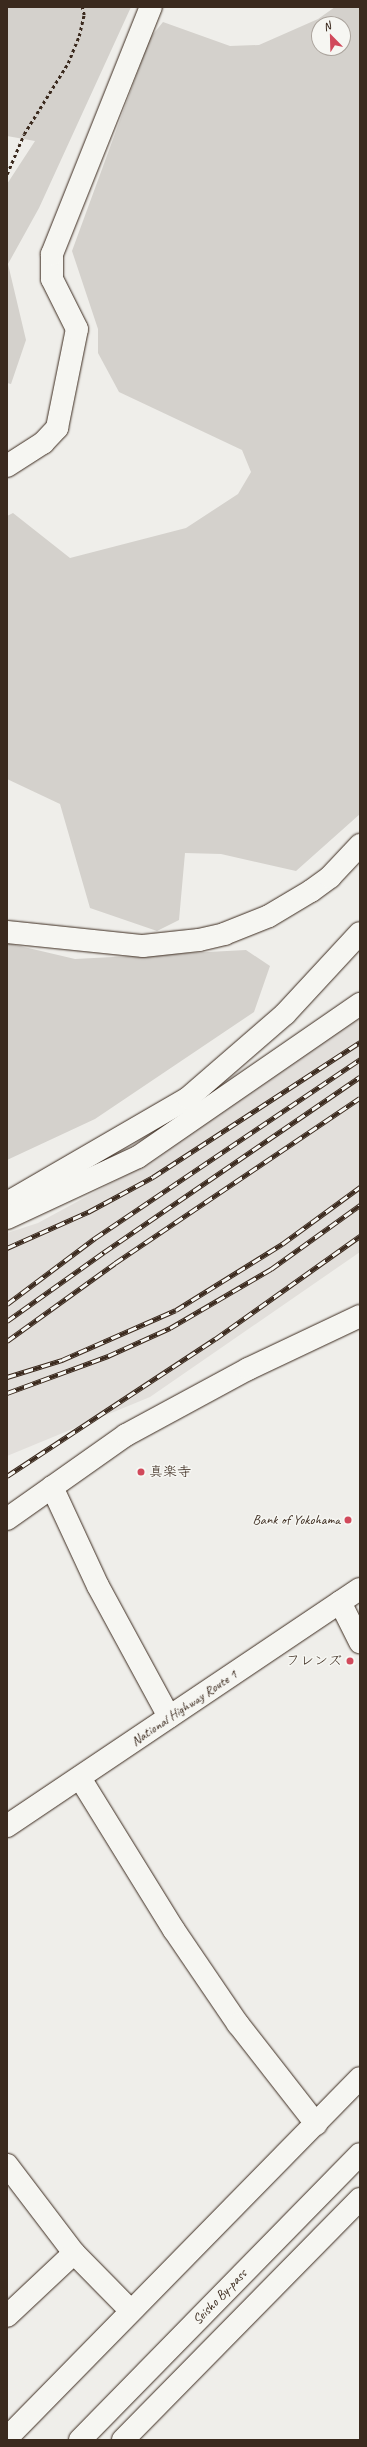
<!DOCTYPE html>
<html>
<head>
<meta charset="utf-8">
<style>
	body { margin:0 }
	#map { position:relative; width:367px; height:2447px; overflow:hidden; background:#efeeea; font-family:Caveat,"Klee One",sans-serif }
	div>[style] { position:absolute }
	.built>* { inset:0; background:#e2dfdb }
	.green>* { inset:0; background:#d4d1cc }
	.path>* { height:2.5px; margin-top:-1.25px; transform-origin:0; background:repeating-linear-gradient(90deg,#3b2a1e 0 3px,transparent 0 6px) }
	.roads { filter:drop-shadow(0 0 1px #3b2a1e) drop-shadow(0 0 1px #3b2a1e) }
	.minor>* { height:22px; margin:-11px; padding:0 11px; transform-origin:11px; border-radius:11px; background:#f6f6f2 }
	.highway>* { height:22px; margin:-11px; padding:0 11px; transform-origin:11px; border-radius:11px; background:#f6f6f2 }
	.rail>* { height:4.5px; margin-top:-2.25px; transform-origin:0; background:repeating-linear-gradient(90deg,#f6f6f2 0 9px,#3b2a1e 0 18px); box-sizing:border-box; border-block:1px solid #3b2a1e }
	.dots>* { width:11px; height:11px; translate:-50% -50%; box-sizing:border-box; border:2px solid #f6f6f2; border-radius:50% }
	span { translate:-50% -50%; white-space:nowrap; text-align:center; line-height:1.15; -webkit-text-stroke:3px #f6f6f2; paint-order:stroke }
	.poi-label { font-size:14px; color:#3b2a1e }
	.left { translate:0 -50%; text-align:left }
	.right { translate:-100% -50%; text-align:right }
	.street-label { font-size:14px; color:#3b2a1e }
	.frame { position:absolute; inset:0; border:8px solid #3b2a1e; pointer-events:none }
	.north { position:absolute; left:311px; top:16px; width:40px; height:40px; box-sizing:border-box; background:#f6f6f2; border:1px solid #aba49d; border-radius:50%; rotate:337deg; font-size:11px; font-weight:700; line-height:16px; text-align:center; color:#3b2a1e }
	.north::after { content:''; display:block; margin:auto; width:14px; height:18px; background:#d1495b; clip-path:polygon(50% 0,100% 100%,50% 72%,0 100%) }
</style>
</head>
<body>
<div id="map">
	<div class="built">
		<div style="clip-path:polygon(360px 1016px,360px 1252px,150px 1397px,7px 1456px,7px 1233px,38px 1223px,159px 1157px,189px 1132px)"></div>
	</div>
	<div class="green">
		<div style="clip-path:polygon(7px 7px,131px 7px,39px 208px,8px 264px,26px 340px,11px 384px,7px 383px,7px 184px,35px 141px,7px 136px)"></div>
		<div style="clip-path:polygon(evenodd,335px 7px,360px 7px,360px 814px,296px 871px,221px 854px,185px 853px,179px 920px,157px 931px,90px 908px,60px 804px,7px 779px,7px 516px,13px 513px,70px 558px,186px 528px,238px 494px,251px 472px,242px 450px,119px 392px,98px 353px,98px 329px,72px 251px,150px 38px,163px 22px,230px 46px,259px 45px,318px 19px,335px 7px,319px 24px,343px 24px,343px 48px,319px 48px,319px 24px)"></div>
		<div style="clip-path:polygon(7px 943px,75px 959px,246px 950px,270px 966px,254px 1012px,95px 1119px,7px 1160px)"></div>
	</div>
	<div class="path">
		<div style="left:7px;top:174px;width:43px;rotate:-67deg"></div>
		<div style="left:24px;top:134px;width:84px;rotate:-58.2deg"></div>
		<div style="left:68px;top:63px;width:29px;rotate:-68deg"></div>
		<div style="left:79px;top:36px;width:22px;rotate:-77deg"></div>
		<div style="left:84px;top:15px;width:8px;rotate:-104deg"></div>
	</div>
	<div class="roads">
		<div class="minor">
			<div style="left:7px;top:466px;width:43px;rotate:-32.6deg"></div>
			<div style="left:43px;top:443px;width:21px;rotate:-47deg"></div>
			<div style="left:57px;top:428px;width:101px;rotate:-78.6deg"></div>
			<div style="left:77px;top:329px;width:56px;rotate:-116.6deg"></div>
			<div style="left:52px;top:279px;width:25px;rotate:-90deg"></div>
			<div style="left:52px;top:254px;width:266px;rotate:-68.2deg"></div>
			<div style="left:7px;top:932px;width:137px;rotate:5.9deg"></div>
			<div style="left:143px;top:946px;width:56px;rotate:-6.1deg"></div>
			<div style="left:199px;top:940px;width:26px;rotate:-13deg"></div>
			<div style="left:224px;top:934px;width:48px;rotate:-21.8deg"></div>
			<div style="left:269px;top:916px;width:49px;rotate:-30.8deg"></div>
			<div style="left:311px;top:891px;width:24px;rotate:-36deg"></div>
			<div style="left:330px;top:877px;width:44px;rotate:-46.8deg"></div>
			<div style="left:7px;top:1203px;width:209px;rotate:-30.1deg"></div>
			<div style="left:188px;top:1098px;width:128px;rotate:-40.9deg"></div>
			<div style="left:285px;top:1014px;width:110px;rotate:-47.2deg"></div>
			<div style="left:7px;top:1218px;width:145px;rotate:-25deg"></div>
			<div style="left:138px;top:1157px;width:270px;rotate:-34.6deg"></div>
			<div style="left:52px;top:1487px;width:109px;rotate:65.1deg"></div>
			<div style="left:98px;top:1586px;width:149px;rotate:61.5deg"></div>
			<div style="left:7px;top:1519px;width:146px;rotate:-35.2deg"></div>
			<div style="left:126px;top:1435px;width:139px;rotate:-28.4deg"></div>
			<div style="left:248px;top:1369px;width:124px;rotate:-25.3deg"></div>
			<div style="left:340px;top:1602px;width:45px;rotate:63.4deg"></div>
			<div style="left:80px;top:1778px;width:179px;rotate:58.3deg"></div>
			<div style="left:174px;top:1930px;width:114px;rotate:55.8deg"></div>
			<div style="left:238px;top:2024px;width:127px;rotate:52deg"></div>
			<div style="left:7px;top:2165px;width:111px;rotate:52.7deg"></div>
			<div style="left:74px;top:2253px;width:80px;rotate:45.5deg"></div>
			<div style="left:7px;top:2316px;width:92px;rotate:-43.2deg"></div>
			<div style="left:7px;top:2438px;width:504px;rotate:-45.56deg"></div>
		</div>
		<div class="highway">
			<div style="left:7px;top:1826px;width:425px;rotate:-33.9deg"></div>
			<div style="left:80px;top:2440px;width:400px;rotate:-45.6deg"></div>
			<div style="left:123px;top:2440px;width:338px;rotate:-45.5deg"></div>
		</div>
	</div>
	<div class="rail">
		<div style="left:7px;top:1248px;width:89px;rotate:-24deg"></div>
		<div style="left:88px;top:1212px;width:74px;rotate:-28.3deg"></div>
		<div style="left:153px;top:1177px;width:247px;rotate:-33.1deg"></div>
		<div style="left:7px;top:1304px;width:110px;rotate:-36.9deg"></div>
		<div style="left:95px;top:1238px;width:320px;rotate:-34deg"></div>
		<div style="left:7px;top:1321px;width:119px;rotate:-35.4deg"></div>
		<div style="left:104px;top:1252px;width:310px;rotate:-34.4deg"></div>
		<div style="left:7px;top:1341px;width:133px;rotate:-35.8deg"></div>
		<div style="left:115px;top:1263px;width:295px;rotate:-34deg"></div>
		<div style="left:7px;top:1377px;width:58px;rotate:-17.2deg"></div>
		<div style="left:62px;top:1360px;width:124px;rotate:-23.7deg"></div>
		<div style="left:176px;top:1310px;width:125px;rotate:-31.9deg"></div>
		<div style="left:282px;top:1244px;width:97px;rotate:-36.2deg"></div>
		<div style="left:7px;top:1393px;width:108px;rotate:-20.1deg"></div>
		<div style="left:108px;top:1356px;width:68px;rotate:-24.3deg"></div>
		<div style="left:170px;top:1328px;width:117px;rotate:-30.3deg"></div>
		<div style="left:271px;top:1269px;width:110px;rotate:-35.7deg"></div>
		<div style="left:7px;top:1476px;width:249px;rotate:-33.4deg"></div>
		<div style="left:215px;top:1339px;width:178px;rotate:-35.4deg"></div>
	</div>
	<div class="dots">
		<div style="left:141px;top:1472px;background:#d1495b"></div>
		<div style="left:348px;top:1520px;background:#d1495b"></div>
		<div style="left:350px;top:1661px;background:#d1495b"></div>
	</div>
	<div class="poi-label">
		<span class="left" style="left:149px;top:1472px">真楽寺</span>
		<span class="right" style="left:340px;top:1520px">Bank of Yokohama</span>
		<span class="right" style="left:342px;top:1661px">フレンズ</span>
	</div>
	<div class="street-label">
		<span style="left:184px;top:1708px;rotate:-34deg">National Highway Route 1</span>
		<span style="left:220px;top:2297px;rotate:-46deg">Seisho By-pass</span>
	</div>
	<div class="frame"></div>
	<div class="north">N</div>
</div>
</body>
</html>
